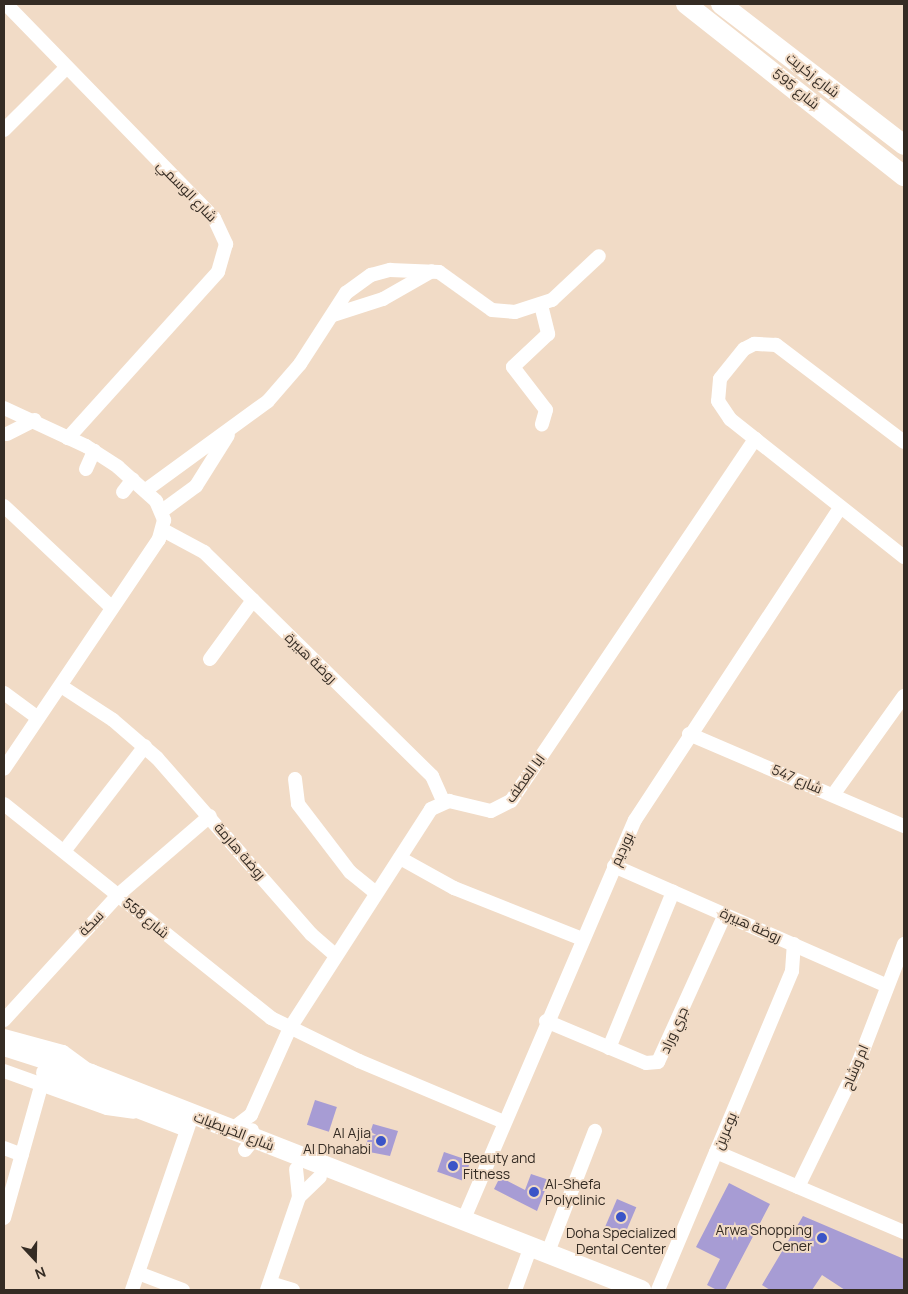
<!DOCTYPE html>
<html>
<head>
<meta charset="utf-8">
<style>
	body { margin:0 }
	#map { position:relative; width:908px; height:1294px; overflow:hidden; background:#f1dbc6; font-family:Manrope,Cairo,sans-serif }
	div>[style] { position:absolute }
	.building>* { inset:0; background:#a79cd4; transform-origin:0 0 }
	.street>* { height:14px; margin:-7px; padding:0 7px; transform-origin:7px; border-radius:7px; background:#fff }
	.secondary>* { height:20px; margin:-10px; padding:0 10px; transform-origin:10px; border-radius:10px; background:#fff }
	.dots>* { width:14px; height:14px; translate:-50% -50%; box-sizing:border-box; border:2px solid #f1dbc6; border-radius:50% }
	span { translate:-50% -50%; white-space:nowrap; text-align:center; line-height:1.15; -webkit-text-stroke:4px #f1dbc6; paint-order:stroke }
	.street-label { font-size:14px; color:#352c24 }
	.poi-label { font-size:14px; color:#352c24 }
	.right { translate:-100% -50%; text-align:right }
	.left { translate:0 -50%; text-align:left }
	.frame { position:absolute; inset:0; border:5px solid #352c24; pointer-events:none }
	.north { position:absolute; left:10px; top:1234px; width:50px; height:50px; -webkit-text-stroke:4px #f1dbc6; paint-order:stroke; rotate:159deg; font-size:14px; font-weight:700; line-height:20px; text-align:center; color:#352c24 }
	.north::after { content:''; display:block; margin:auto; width:18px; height:22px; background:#352c24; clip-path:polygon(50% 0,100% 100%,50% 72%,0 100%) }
</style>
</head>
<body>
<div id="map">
	<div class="building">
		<div style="left:315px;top:1100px;width:23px;height:26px;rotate:18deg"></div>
		<div style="clip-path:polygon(373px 1124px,398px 1131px,390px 1156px,364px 1151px)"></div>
		<div style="left:444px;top:1152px;width:28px;height:21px;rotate:19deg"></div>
		<div style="clip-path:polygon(531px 1174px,549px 1180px,537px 1211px,494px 1189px,500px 1177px,525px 1190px)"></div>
		<div style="clip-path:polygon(729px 1183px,770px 1204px,725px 1290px,717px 1290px,707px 1285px,720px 1259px,696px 1247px)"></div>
		<div style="left:617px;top:1199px;width:21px;height:30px;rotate:23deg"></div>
		<div style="clip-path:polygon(803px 1216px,904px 1259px,904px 1290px,845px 1290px,822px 1275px,812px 1290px,770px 1290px,762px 1285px)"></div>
	</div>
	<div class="street">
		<div style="left:6px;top:4px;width:298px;rotate:45.8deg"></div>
		<div style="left:214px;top:218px;width:29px;rotate:65deg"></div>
		<div style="left:226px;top:244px;width:29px;rotate:106deg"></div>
		<div style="left:218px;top:272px;width:224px;rotate:132.1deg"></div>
		<div style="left:4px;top:130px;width:88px;rotate:-45deg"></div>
		<div style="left:541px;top:305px;width:30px;rotate:76deg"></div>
		<div style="left:548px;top:334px;width:48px;rotate:136.7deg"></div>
		<div style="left:513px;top:367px;width:54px;rotate:52.5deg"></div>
		<div style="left:546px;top:410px;width:15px;rotate:106deg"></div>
		<div style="left:333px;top:315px;width:52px;rotate:-17.7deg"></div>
		<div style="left:383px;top:299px;width:56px;rotate:-29.7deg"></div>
		<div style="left:4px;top:408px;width:90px;rotate:24.9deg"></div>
		<div style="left:86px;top:446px;width:38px;rotate:33deg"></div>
		<div style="left:118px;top:467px;width:51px;rotate:41.8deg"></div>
		<div style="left:156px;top:501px;width:21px;rotate:67deg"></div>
		<div style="left:164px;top:520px;width:20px;rotate:105deg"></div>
		<div style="left:159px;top:539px;width:277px;rotate:124deg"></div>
		<div style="left:7px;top:434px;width:31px;rotate:-27deg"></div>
		<div style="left:904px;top:442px;width:161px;rotate:-142.8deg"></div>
		<div style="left:776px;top:345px;width:22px;rotate:-177deg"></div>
		<div style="left:754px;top:344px;width:11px;rotate:153deg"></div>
		<div style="left:744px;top:349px;width:38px;rotate:129deg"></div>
		<div style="left:720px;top:379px;width:22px;rotate:95deg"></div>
		<div style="left:718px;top:401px;width:22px;rotate:56deg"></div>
		<div style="left:730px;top:419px;width:222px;rotate:38.4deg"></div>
		<div style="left:86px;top:469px;width:20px;rotate:-66deg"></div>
		<div style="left:146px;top:490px;width:151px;rotate:-36.1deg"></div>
		<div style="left:268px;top:401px;width:49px;rotate:-49.1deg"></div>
		<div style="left:300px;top:364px;width:85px;rotate:-57.1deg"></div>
		<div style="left:346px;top:293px;width:31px;rotate:-36deg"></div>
		<div style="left:371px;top:275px;width:20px;rotate:-15deg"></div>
		<div style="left:390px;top:270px;width:49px;rotate:2.3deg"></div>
		<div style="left:439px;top:272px;width:65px;rotate:35.6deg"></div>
		<div style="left:492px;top:310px;width:23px;rotate:5deg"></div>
		<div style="left:515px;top:312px;width:39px;rotate:-18deg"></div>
		<div style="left:552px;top:300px;width:64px;rotate:-43.1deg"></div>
		<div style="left:123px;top:492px;width:16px;rotate:-52deg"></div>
		<div style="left:4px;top:506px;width:147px;rotate:43.3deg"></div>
		<div style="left:162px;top:511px;width:42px;rotate:-36.3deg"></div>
		<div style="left:196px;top:486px;width:60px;rotate:-57.9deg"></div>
		<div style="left:163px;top:530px;width:47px;rotate:28.2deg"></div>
		<div style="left:204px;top:552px;width:320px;rotate:44.5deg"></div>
		<div style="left:432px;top:776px;width:27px;rotate:66deg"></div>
		<div style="left:210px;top:659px;width:73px;rotate:-53.9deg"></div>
		<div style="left:61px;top:686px;width:62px;rotate:33.2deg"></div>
		<div style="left:113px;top:720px;width:58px;rotate:40.8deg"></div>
		<div style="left:157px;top:758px;width:234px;rotate:48.8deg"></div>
		<div style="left:311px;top:934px;width:32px;rotate:41deg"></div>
		<div style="left:4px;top:693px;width:42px;rotate:36.3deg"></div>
		<div style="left:689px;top:734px;width:234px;rotate:23.2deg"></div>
		<div style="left:295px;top:779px;width:25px;rotate:83deg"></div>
		<div style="left:298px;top:804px;width:86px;rotate:52.6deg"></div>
		<div style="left:350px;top:872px;width:33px;rotate:39deg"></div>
		<div style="left:833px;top:795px;width:122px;rotate:-54.4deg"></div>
		<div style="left:4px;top:804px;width:342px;rotate:38.7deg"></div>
		<div style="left:271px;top:1018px;width:98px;rotate:26deg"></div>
		<div style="left:359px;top:1061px;width:157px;rotate:22.8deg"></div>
		<div style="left:65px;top:850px;width:131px;rotate:-52.4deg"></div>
		<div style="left:400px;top:858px;width:62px;rotate:29.1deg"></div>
		<div style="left:454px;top:888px;width:138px;rotate:21.7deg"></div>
		<div style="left:614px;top:866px;width:298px;rotate:23.7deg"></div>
		<div style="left:4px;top:1020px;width:169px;rotate:-47.6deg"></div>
		<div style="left:118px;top:895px;width:121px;rotate:-40.7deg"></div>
		<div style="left:546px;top:1021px;width:108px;rotate:22.8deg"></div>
		<div style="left:646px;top:1063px;width:12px;rotate:-5deg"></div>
		<div style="left:658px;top:1062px;width:162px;rotate:-65.6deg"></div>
		<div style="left:4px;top:1036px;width:61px;rotate:15.2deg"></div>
		<div style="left:63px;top:1052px;width:32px;rotate:36deg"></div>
		<div style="left:609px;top:1048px;width:169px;rotate:-67.7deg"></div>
		<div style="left:4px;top:1071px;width:109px;rotate:19.8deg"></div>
		<div style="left:107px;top:1108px;width:27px;rotate:8deg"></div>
		<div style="left:231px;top:1130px;width:25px;rotate:-37deg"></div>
		<div style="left:251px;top:1115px;width:95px;rotate:-65.9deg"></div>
		<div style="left:290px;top:1028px;width:260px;rotate:-57.2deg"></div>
		<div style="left:431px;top:809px;width:20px;rotate:-24deg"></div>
		<div style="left:449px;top:801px;width:43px;rotate:13.4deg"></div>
		<div style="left:491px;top:811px;width:22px;rotate:-27deg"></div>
		<div style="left:511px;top:801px;width:437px;rotate:-56deg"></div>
		<div style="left:4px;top:1148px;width:19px;rotate:21deg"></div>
		<div style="left:245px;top:1150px;width:14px;rotate:-51deg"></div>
		<div style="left:254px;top:1139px;width:9px;rotate:-103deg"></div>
		<div style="left:716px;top:1152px;width:204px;rotate:23.1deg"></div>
		<div style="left:798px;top:1187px;width:135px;rotate:-64deg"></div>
		<div style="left:857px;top:1066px;width:131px;rotate:-68.9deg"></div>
		<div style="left:299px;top:1197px;width:29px;rotate:-44deg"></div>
		<div style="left:4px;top:1218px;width:137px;rotate:-74.3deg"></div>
		<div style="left:463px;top:1221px;width:436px;rotate:-66.8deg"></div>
		<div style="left:635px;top:820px;width:373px;rotate:-56.7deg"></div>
		<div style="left:548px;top:1252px;width:130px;rotate:-68.8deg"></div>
		<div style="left:138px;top:1273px;width:48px;rotate:20.7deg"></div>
		<div style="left:270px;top:1283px;width:24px;rotate:17deg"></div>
		<div style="left:132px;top:1290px;width:184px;rotate:-71deg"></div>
		<div style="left:267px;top:1290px;width:98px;rotate:-71deg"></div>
		<div style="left:299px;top:1197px;width:28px;rotate:-96deg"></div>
		<div style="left:515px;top:1290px;width:47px;rotate:-70deg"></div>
		<div style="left:658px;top:1290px;width:346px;rotate:-67.2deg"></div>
		<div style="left:792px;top:971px;width:27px;rotate:-86deg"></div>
	</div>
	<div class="secondary">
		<div style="left:686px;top:4px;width:278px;rotate:38.3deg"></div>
		<div style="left:721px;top:4px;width:231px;rotate:37.6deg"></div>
		<div style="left:4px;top:1046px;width:91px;rotate:17.8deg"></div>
		<div style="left:91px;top:1074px;width:591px;rotate:21.44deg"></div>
		<div style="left:46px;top:1073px;width:146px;rotate:20.9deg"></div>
	</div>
	<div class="dots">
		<div style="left:381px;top:1141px;background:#3b54c7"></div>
		<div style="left:453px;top:1166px;background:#3b54c7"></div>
		<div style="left:534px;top:1192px;background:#3b54c7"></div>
		<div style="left:621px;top:1217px;background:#3b54c7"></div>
		<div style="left:822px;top:1238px;background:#3b54c7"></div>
	</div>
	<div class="street-label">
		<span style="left:813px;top:75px;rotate:38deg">شارع زكريت</span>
		<span style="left:796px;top:89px;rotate:38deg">شارع 595</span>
		<span style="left:187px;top:191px;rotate:46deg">شارع الوسمي</span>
		<span style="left:311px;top:658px;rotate:44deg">روضة هبيرة</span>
		<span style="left:525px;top:778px;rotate:-54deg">ابا العطف</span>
		<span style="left:797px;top:779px;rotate:23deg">شارع 547</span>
		<span style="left:622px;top:849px;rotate:-65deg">بورديم</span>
		<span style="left:240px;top:851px;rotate:49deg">روضة هارمة</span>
		<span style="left:146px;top:918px;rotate:39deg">شارع 558</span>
		<span style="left:91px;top:923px;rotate:-46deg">سكة</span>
		<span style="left:751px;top:925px;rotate:24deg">روضة هبيرة</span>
		<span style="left:674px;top:1030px;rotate:-66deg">جري وراد</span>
		<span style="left:855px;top:1067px;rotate:-67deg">ام وشاح</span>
		<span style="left:234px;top:1131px;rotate:21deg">شارع الخريطيات</span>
		<span style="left:725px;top:1131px;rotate:-67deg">بوعرين</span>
	</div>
	<div class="poi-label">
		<span class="right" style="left:371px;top:1141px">Al Ajia<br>Al Dhahabi</span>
		<span class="left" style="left:463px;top:1166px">Beauty and<br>Fitness</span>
		<span class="left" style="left:545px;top:1192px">Al-Shefa<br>Polyclinic</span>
		<span class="right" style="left:812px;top:1238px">Arwa Shopping<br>Cener</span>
		<span style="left:621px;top:1241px">Doha Specialized<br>Dental Center</span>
	</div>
	<div class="frame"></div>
	<div class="north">N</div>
</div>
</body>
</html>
